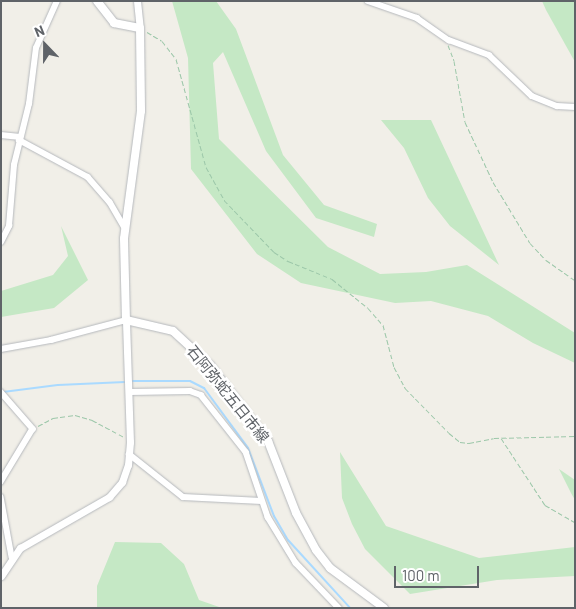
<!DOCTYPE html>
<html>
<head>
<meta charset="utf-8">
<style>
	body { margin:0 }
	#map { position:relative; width:576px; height:609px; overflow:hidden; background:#f1efe8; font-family:Barlow,"Noto Sans JP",sans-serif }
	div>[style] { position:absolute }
	.green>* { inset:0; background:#c5e8c5 }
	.stream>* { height:2px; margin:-1px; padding:0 1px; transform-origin:1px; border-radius:1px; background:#aadaff }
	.path>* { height:1px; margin-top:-0.5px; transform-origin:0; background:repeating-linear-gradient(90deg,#9cc7a9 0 5px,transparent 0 7.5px) }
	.roads { filter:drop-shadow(0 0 1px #b5b8bc) drop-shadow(0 0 1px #b5b8bc) }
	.minor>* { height:5.5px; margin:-2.75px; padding:0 2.75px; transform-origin:2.75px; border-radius:2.75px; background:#fff }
	.tertiary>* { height:7px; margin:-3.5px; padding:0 3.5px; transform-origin:3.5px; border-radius:3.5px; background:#fff }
	.secondary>* { height:8px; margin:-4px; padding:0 4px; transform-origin:4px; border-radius:4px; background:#fff }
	span { translate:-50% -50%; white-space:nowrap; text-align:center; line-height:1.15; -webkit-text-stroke:5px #fff; paint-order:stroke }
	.street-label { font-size:15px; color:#5f6368 }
	.frame { position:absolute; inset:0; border:2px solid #5f6368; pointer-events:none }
	.north { position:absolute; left:20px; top:20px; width:50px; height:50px; -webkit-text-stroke:4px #fff; paint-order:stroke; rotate:338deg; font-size:14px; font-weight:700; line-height:20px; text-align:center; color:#5f6368 }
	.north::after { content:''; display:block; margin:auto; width:18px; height:22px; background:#5f6368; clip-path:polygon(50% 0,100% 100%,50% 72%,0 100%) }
	.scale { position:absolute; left:394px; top:566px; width:85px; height:22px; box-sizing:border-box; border:2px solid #5f6368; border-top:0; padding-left:6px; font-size:15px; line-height:18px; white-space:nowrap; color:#5f6368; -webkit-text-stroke:4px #fff; paint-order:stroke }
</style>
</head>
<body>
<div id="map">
	<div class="green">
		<div style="clip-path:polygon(172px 1px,216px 1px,236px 29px,283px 155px,324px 205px,377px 224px,374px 237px,316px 218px,266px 151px,223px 52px,213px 63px,219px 139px,328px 247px,380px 274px,426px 272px,467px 265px,575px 333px,575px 363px,533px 343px,488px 316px,431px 301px,395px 303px,301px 283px,257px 254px,191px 169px,188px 58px)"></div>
		<div style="clip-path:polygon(542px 1px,575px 1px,575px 62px,546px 10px)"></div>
		<div style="clip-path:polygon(381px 120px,431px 120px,499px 265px,450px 226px,428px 198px,404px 148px)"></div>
		<div style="clip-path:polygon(61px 226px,88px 280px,54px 308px,1px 317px,1px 291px,53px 275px,68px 256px)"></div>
		<div style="clip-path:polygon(340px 452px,386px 526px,479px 558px,575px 547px,575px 576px,497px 580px,410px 594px,365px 549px,352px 524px,342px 498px)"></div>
		<div style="clip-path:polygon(559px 469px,575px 480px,575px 500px,571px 493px)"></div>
		<div style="clip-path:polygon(115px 542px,161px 543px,184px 564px,199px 600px,222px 608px,97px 608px,97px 586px)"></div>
	</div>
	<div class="stream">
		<div style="left:130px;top:381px;width:60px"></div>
		<div style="left:190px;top:381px;width:16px;rotate:27deg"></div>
		<div style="left:204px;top:388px;width:74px;rotate:53.7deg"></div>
		<div style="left:248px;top:448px;width:73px;rotate:69.1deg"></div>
		<div style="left:274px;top:516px;width:28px;rotate:60deg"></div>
		<div style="left:288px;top:540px;width:92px;rotate:47.6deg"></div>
		<div style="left:3px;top:392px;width:55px;rotate:-7.3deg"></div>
		<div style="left:58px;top:385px;width:67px;rotate:-2.6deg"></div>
	</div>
	<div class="path">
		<div style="left:147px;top:32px;width:17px;rotate:31deg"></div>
		<div style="left:162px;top:41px;width:23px;rotate:52deg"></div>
		<div style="left:176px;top:59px;width:112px;rotate:74.5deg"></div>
		<div style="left:206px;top:167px;width:38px;rotate:61deg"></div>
		<div style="left:224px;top:200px;width:72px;rotate:46.1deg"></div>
		<div style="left:274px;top:252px;width:17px;rotate:33deg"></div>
		<div style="left:288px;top:261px;width:48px;rotate:22.2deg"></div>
		<div style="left:332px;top:279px;width:46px;rotate:38.9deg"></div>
		<div style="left:368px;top:308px;width:23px;rotate:49deg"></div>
		<div style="left:383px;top:325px;width:43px;rotate:75.3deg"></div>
		<div style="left:394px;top:367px;width:24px;rotate:62deg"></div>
		<div style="left:405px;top:388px;width:63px;rotate:45.6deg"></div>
		<div style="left:449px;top:433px;width:14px;rotate:39deg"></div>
		<div style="left:460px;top:442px;width:9px;rotate:6deg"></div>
		<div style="left:469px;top:443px;width:25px;rotate:-11deg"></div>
		<div style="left:494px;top:438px;width:81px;rotate:-1.4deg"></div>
		<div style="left:448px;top:45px;width:17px;rotate:69deg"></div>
		<div style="left:454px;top:61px;width:62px;rotate:79.8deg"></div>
		<div style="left:465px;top:122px;width:66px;rotate:65deg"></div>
		<div style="left:493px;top:182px;width:71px;rotate:58.8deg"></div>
		<div style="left:530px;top:243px;width:23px;rotate:47deg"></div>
		<div style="left:546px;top:260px;width:35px;rotate:35deg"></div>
		<div style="left:38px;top:426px;width:17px;rotate:-28deg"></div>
		<div style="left:53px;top:418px;width:22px;rotate:-8deg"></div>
		<div style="left:75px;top:415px;width:18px;rotate:16deg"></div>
		<div style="left:92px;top:420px;width:36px;rotate:28deg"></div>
		<div style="left:501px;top:438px;width:80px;rotate:56.7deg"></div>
		<div style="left:545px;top:505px;width:34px;rotate:30deg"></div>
	</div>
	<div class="roads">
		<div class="minor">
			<div style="left:368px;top:1px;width:52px;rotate:19.1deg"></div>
			<div style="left:417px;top:18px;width:39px;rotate:35deg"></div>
			<div style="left:449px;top:40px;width:43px;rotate:20.6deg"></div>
			<div style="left:489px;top:55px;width:59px;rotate:43.6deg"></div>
			<div style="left:532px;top:96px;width:27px;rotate:22deg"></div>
			<div style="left:557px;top:106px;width:18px;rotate:3deg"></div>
			<div style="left:1px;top:135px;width:19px;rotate:6deg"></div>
			<div style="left:19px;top:140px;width:78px;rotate:28.2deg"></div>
			<div style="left:88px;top:177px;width:33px;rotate:49deg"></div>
			<div style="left:110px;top:202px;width:30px;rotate:60deg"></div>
			<div style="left:1px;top:242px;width:18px;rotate:-63deg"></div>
			<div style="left:9px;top:226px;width:61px;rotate:-85.3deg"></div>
			<div style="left:14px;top:165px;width:63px;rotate:-76.2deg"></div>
			<div style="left:29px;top:104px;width:56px;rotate:-82.9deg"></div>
			<div style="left:36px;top:48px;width:51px;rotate:-65.9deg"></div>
			<div style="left:1px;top:349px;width:51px;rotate:-10.2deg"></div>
			<div style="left:51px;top:340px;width:78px;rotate:-14.9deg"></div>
			<div style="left:1px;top:392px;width:49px;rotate:49.1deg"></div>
			<div style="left:33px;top:429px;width:62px;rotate:121.1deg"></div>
			<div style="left:130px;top:392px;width:60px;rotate:-1deg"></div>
			<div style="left:190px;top:391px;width:12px;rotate:20deg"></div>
			<div style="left:201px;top:395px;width:73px;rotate:51.7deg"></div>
			<div style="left:246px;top:452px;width:69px;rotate:71.3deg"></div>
			<div style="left:268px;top:517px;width:54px;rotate:58.7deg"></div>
			<div style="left:296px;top:563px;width:62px;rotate:46.3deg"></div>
			<div style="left:129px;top:454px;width:69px;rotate:38.5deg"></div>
			<div style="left:183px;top:497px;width:78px;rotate:2.9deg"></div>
			<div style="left:1px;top:497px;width:61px;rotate:79.6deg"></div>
		</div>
		<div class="tertiary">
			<div style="left:137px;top:1px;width:27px;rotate:84deg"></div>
			<div style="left:1px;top:576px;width:34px;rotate:-56deg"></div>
			<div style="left:20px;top:548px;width:103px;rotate:-29.8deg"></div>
			<div style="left:109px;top:497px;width:20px;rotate:-49deg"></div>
			<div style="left:122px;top:482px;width:18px;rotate:-71deg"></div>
			<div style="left:128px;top:465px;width:23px;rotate:-85deg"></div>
			<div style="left:130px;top:442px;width:122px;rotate:-91.9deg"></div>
		</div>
		<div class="secondary">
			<div style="left:97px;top:1px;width:28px;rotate:52deg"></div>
			<div style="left:114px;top:23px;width:26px;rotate:11deg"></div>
			<div style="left:140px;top:28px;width:83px;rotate:89.3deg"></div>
			<div style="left:141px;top:111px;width:129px;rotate:97.6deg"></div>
			<div style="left:124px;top:239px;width:81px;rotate:88.6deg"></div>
			<div style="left:126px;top:320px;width:48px;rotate:13.2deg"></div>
			<div style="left:173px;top:331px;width:50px;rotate:42.6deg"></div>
			<div style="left:210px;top:365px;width:96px;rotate:52.7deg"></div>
			<div style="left:268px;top:441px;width:77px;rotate:68.7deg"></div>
			<div style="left:296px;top:513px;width:42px;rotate:61.6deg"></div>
			<div style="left:316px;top:550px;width:23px;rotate:52deg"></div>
			<div style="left:330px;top:568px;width:67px;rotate:36.5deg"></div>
		</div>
	</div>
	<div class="street-label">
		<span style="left:228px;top:394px;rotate:51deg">石阿弥蛇五日市線</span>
	</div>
	<div class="frame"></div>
	<div class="north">N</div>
	<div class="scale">100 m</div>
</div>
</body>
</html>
